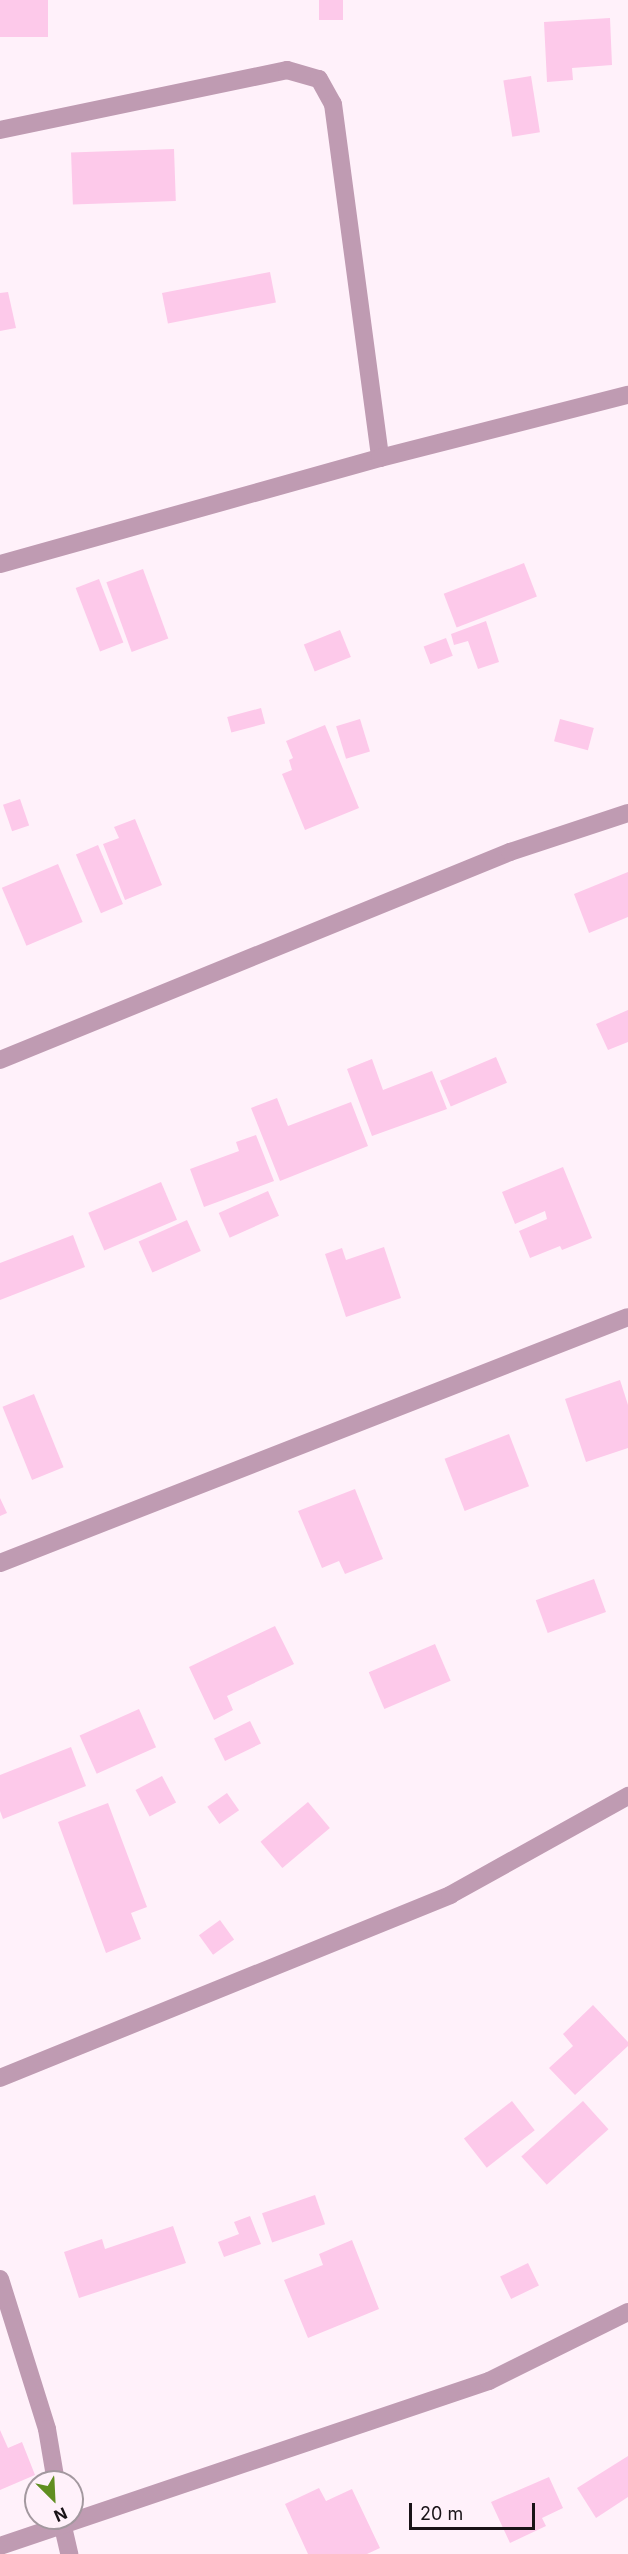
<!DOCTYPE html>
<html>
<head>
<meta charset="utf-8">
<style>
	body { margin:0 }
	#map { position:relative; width:628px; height:2554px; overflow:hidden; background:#fff1fa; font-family:Inter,sans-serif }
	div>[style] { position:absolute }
	.building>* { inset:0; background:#fdc9ea; transform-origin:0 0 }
	.minor>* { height:18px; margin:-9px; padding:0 9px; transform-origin:9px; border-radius:9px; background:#bf9bb2 }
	span { translate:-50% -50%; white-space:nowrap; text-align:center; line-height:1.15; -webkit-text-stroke:4.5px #fff1fa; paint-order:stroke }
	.north { position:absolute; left:24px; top:2470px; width:60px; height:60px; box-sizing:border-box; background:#fff1fa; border:2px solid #a3989f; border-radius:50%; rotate:156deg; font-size:16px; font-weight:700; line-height:24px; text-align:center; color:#191317 }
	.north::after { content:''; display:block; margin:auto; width:21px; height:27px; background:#608e20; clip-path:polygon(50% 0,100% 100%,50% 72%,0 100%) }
	.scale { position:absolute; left:409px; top:2503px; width:126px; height:27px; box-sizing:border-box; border:3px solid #191317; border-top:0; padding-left:8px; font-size:18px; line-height:21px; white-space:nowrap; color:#191317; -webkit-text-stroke:4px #fff1fa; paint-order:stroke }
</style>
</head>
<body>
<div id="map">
	<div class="building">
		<div style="left:0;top:0;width:48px;height:37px"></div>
		<div style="left:319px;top:0;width:24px;height:20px"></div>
		<div style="clip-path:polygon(610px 18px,612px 65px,572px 68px,573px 80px,547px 82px,544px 22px)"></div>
		<div style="left:531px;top:76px;width:57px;height:28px;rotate:81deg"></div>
		<div style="left:174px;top:149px;width:52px;height:103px;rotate:88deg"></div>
		<div style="left:270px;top:272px;width:31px;height:110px;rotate:79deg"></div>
		<div style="clip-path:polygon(8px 292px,16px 328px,0 331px,0 293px)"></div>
		<div style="left:524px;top:563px;width:36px;height:86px;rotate:69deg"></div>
		<div style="left:143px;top:569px;width:74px;height:39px;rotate:70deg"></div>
		<div style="left:99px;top:579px;width:68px;height:25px;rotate:69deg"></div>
		<div style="clip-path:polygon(486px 621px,499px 662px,478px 669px,468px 641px,454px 645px,451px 634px)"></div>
		<div style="left:340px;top:630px;width:29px;height:39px;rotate:68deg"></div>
		<div style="left:446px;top:638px;width:19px;height:24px;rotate:69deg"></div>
		<div style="left:261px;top:708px;width:16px;height:35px;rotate:75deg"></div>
		<div style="left:360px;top:719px;width:34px;height:25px;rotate:73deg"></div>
		<div style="left:560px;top:719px;width:35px;height:23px;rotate:15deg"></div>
		<div style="clip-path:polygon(325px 725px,359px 808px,305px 830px,282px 774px,292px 770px,289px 760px,293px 758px,286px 741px)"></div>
		<div style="left:20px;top:799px;width:28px;height:18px;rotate:71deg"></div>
		<div style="clip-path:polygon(135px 819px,162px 885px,125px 900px,103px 844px,119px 838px,114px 827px)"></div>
		<div style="left:98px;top:845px;width:64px;height:24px;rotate:67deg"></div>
		<div style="left:58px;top:864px;width:63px;height:61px;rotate:67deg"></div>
		<div style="clip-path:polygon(628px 872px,628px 917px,589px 933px,574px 894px)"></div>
		<div style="clip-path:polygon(628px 1010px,628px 1042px,608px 1050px,596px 1024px)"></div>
		<div style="left:496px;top:1057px;width:28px;height:61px;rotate:67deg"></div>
		<div style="clip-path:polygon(372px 1059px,383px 1090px,432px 1071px,447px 1109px,372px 1136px,347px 1069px)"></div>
		<div style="clip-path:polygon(277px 1098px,288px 1126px,351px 1102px,368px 1146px,280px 1181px,251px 1108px)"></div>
		<div style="clip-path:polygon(256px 1135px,274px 1181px,204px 1207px,190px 1169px,239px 1151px,236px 1142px)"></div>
		<div style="clip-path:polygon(563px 1167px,592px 1238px,562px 1250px,560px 1246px,530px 1258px,519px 1231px,547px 1219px,545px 1211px,515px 1224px,502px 1192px)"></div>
		<div style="left:161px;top:1182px;width:41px;height:79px;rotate:67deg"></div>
		<div style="left:268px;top:1191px;width:27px;height:54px;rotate:66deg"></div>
		<div style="left:187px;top:1220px;width:34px;height:53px;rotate:66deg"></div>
		<div style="clip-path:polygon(73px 1235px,85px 1267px,0 1300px,0 1263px)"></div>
		<div style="clip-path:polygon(384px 1247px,401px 1298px,346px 1317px,325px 1254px,342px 1248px,346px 1260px)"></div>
		<div style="clip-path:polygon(620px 1380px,628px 1405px,628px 1448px,586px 1462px,565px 1399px)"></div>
		<div style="left:34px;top:1394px;width:79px;height:34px;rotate:68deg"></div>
		<div style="left:509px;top:1434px;width:56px;height:69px;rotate:69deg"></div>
		<div style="clip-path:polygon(355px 1489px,383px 1559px,345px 1574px,339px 1561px,322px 1568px,298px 1511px)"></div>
		<div style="clip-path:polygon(0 1498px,7px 1513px,0 1516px)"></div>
		<div style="left:594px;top:1579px;width:35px;height:62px;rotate:70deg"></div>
		<div style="clip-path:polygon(275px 1626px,294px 1664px,227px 1696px,233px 1710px,214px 1720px,189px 1667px)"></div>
		<div style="left:435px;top:1644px;width:40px;height:72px;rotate:67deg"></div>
		<div style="left:139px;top:1709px;width:42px;height:65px;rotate:66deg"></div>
		<div style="left:250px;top:1721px;width:25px;height:40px;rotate:64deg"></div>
		<div style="clip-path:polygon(71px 1747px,86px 1786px,3px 1819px,0 1811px,0 1775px)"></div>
		<div style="left:162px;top:1776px;width:30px;height:30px;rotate:62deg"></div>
		<div style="left:227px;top:1793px;width:21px;height:24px;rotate:55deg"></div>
		<div style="left:308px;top:1802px;width:34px;height:62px;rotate:50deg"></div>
		<div style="clip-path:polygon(108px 1803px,147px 1907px,131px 1913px,141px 1939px,106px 1953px,58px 1822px)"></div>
		<div style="left:220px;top:1920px;width:24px;height:26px;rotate:54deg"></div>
		<div style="clip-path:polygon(593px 2005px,628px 2042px,628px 2046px,575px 2095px,549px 2068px,573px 2046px,563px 2034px)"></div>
		<div style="left:512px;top:2101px;width:37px;height:61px;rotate:52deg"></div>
		<div style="left:583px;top:2101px;width:38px;height:83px;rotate:48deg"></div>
		<div style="left:315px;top:2195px;width:31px;height:56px;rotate:71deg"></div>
		<div style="clip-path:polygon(250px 2216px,261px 2244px,224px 2257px,218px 2242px,239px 2234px,234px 2222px)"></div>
		<div style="clip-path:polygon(173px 2226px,186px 2263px,79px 2298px,64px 2252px,102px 2239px,105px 2249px)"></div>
		<div style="clip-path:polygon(352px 2240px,379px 2309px,308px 2338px,284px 2280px,323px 2265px,319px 2254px)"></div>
		<div style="left:528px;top:2263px;width:25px;height:31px;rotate:64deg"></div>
		<div style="clip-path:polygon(0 2430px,8px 2448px,22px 2442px,35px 2475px,0 2490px)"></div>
		<div style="clip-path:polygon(628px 2456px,628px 2497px,596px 2518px,577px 2488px)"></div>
		<div style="clip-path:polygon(549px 2477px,563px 2508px,542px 2518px,546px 2526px,510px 2543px,491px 2502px)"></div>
		<div style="clip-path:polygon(319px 2488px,326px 2501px,352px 2489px,380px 2548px,367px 2554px,308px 2554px,285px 2504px)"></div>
	</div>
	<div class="minor">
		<div style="left:0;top:130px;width:293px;rotate:-11.8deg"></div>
		<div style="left:287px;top:70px;width:33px;rotate:16deg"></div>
		<div style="left:319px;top:79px;width:29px;rotate:61deg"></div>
		<div style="left:333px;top:104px;width:357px;rotate:82.4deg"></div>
		<div style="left:0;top:564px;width:395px;rotate:-15.6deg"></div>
		<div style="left:380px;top:458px;width:256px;rotate:-14.3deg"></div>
		<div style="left:0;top:1060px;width:551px;rotate:-22.19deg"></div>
		<div style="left:510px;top:852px;width:124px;rotate:-18.3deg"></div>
		<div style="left:0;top:1563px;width:674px;rotate:-21.39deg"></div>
		<div style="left:0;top:2078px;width:486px;rotate:-22.1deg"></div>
		<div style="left:450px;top:1895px;width:204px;rotate:-29.1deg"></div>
		<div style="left:0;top:2279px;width:157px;rotate:72.6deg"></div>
		<div style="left:47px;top:2429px;width:54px;rotate:80.4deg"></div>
		<div style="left:61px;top:2518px;width:37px;rotate:77deg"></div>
		<div style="left:0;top:2546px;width:516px;rotate:-18.65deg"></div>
		<div style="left:489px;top:2381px;width:155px;rotate:-26.4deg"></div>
	</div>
	<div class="north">N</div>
	<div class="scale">20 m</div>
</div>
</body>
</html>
